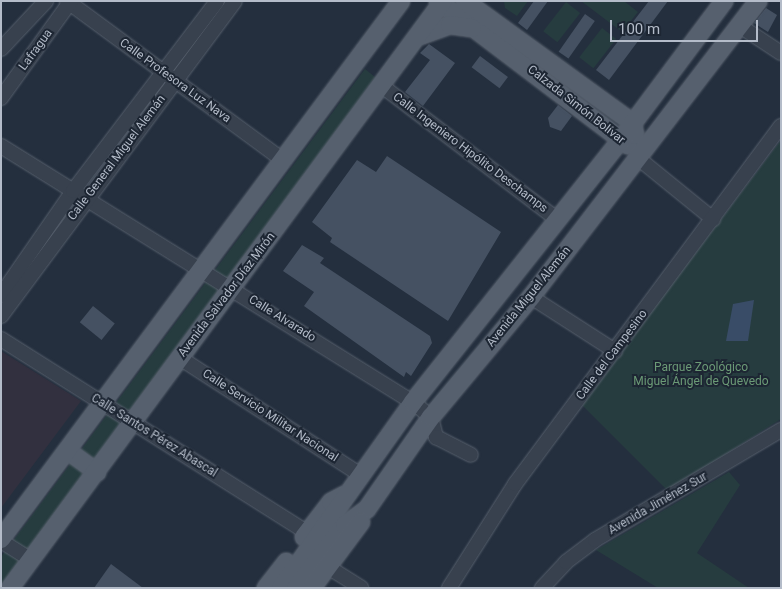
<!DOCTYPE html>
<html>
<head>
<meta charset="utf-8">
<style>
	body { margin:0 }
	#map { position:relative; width:782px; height:589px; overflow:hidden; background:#242f3e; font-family:Roboto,sans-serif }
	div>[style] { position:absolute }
	.medical>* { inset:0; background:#32303f }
	.green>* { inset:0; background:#263c3f; transform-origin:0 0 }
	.water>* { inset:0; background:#394c67 }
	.building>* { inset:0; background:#455162; transform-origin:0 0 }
	.roads { filter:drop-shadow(0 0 1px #565f6c) drop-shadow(0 0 1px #565f6c) }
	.minor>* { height:14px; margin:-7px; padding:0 7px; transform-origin:7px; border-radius:7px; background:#38414e }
	.major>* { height:18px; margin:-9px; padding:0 9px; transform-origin:9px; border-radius:9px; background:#56606e }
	span { translate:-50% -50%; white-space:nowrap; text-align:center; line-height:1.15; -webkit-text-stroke:4px #1d2633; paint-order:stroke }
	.street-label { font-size:12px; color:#b4bcc9 }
	.park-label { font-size:12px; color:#6b9a76 }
	.frame { position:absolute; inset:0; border:2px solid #b4bcc9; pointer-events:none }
	.scale { position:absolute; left:610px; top:20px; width:148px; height:22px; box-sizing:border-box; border:2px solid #b4bcc9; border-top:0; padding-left:6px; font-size:15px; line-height:18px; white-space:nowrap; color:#b4bcc9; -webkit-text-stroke:4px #1d2633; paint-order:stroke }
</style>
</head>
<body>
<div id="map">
	<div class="medical">
		<div style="clip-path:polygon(1px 351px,81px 401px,1px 508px)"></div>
	</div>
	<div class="green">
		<div style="clip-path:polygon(504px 1px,528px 1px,517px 16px,505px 8px)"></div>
		<div style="clip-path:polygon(581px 1px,624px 1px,638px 12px,622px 32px)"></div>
		<div style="left:566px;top:2px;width:18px;height:37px;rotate:38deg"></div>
		<div style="left:602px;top:28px;width:18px;height:37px;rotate:38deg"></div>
		<div style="clip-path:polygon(365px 69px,380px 81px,1px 585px,1px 557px)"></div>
		<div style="clip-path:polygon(781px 140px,781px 419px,668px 491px,581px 404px)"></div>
		<div style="clip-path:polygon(729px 472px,740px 485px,697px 553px,749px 588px,658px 588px,596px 550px)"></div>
	</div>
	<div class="water">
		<div style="clip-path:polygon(754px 300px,748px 341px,726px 341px,733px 304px)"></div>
	</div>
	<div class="building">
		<div style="clip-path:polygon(534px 1px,548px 1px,527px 30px,518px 23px)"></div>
		<div style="clip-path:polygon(649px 1px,668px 1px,609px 80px,596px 70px)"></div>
		<div style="clip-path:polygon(766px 8px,777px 15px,768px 32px,754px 23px)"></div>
		<div style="left:585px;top:14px;width:12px;height:46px;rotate:35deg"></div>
		<div style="clip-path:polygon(429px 44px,455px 63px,423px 106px,405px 92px,430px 60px,420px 53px)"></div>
		<div style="left:480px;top:56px;width:35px;height:14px;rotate:37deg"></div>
		<div style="clip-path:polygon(558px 105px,572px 116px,561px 131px,550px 127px,548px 118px)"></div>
		<div style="clip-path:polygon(387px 156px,501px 232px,448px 321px,330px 242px,332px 238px,312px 222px,357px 160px,376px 172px)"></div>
		<div style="clip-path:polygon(302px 245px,324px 258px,320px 263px,430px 336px,432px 343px,411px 376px,406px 372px,404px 377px,304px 306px,314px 292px,283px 271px)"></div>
		<div style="left:93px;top:306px;width:28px;height:21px;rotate:39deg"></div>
		<div style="clip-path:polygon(111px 564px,143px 588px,94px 588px)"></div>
	</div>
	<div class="roads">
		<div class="minor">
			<div style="left:67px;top:1px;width:270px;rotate:36.4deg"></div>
			<div style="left:740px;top:26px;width:49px;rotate:33.4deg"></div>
			<div style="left:1px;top:49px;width:66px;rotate:-46.8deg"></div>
			<div style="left:382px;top:86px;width:221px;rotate:37.3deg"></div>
			<div style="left:1px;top:98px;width:120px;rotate:-54.2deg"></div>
			<div style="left:1px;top:146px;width:485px;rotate:31.9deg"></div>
			<div style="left:413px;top:402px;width:23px;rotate:40deg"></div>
			<div style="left:431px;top:417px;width:21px;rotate:76deg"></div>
			<div style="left:436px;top:437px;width:39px;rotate:27deg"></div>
			<div style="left:638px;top:158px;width:97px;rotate:39.1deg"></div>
			<div style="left:1px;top:295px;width:126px;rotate:-55.3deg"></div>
			<div style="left:73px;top:191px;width:238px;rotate:-52.8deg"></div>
			<div style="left:531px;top:297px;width:100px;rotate:32.7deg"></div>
			<div style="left:1px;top:316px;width:392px;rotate:-53.4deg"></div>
			<div style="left:1px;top:339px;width:363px;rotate:32.3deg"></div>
			<div style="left:180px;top:358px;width:216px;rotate:32.9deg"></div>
			<div style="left:1px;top:541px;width:36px;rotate:32deg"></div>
			<div style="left:328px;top:567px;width:39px;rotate:32deg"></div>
			<div style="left:449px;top:588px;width:123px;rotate:-57.6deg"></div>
			<div style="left:515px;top:484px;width:446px;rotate:-53.4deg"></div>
			<div style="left:542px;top:588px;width:35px;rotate:-47deg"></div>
			<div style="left:566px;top:562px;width:36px;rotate:-37deg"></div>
			<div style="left:595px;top:540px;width:216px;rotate:-30.6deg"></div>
		</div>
		<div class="major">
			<div style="left:438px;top:1px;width:238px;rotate:37.2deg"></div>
			<div style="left:465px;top:1px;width:208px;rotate:36deg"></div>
			<div style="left:633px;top:123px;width:12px;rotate:81deg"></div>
			<div style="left:417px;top:37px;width:35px;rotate:-20deg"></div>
			<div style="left:450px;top:25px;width:22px;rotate:8deg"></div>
			<div style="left:68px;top:451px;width:36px;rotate:36deg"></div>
			<div style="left:304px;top:537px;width:44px;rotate:-52.4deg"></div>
			<div style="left:331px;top:502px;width:15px;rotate:-28deg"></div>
			<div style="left:1px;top:539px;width:670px;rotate:-53.37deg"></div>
			<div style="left:10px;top:588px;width:729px;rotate:-53.59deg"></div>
			<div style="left:266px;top:588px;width:33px;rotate:-52deg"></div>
			<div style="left:281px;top:588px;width:228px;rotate:-54.6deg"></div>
			<div style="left:413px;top:402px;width:337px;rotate:-51.6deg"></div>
			<div style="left:622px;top:138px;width:171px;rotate:-53.3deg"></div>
			<div style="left:296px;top:588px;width:80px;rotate:-52.1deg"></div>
			<div style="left:345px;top:525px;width:27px;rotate:-36deg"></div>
			<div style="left:367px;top:509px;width:112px;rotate:-55.2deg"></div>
			<div style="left:431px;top:417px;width:156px;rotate:-50.2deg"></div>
			<div style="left:531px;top:297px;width:373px;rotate:-52.5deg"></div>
			<div style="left:312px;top:588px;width:82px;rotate:-53.4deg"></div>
		</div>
	</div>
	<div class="street-label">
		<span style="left:36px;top:50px;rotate:-54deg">Lafragua</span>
		<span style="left:175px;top:81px;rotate:36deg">Calle Profesora Luz Nava</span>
		<span style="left:576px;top:105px;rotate:38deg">Calzada Simón Bolívar</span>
		<span style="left:470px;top:153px;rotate:37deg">Calle Ingeniero Hipólito Deschamps</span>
		<span style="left:117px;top:158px;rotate:-53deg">Calle General Miguel Alemán</span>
		<span style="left:227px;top:295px;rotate:-53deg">Avenida Salvador Díaz Mirón</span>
		<span style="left:529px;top:297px;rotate:-51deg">Avenida Miguel Alemán</span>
		<span style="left:282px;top:319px;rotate:32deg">Calle Alvarado</span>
		<span style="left:612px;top:355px;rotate:-53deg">Calle del Campesino</span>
		<span style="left:270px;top:416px;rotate:33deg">Calle Servicio Militar Nacional</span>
		<span style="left:154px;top:436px;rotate:32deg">Calle Santos Pérez Abascal</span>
		<span style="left:658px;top:504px;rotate:-30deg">Avenida Jiménez Sur</span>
	</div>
	<div class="park-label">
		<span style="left:701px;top:375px">Parque Zoológico<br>Miguel Ángel de Quevedo</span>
	</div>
	<div class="frame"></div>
	<div class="scale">100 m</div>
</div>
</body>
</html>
